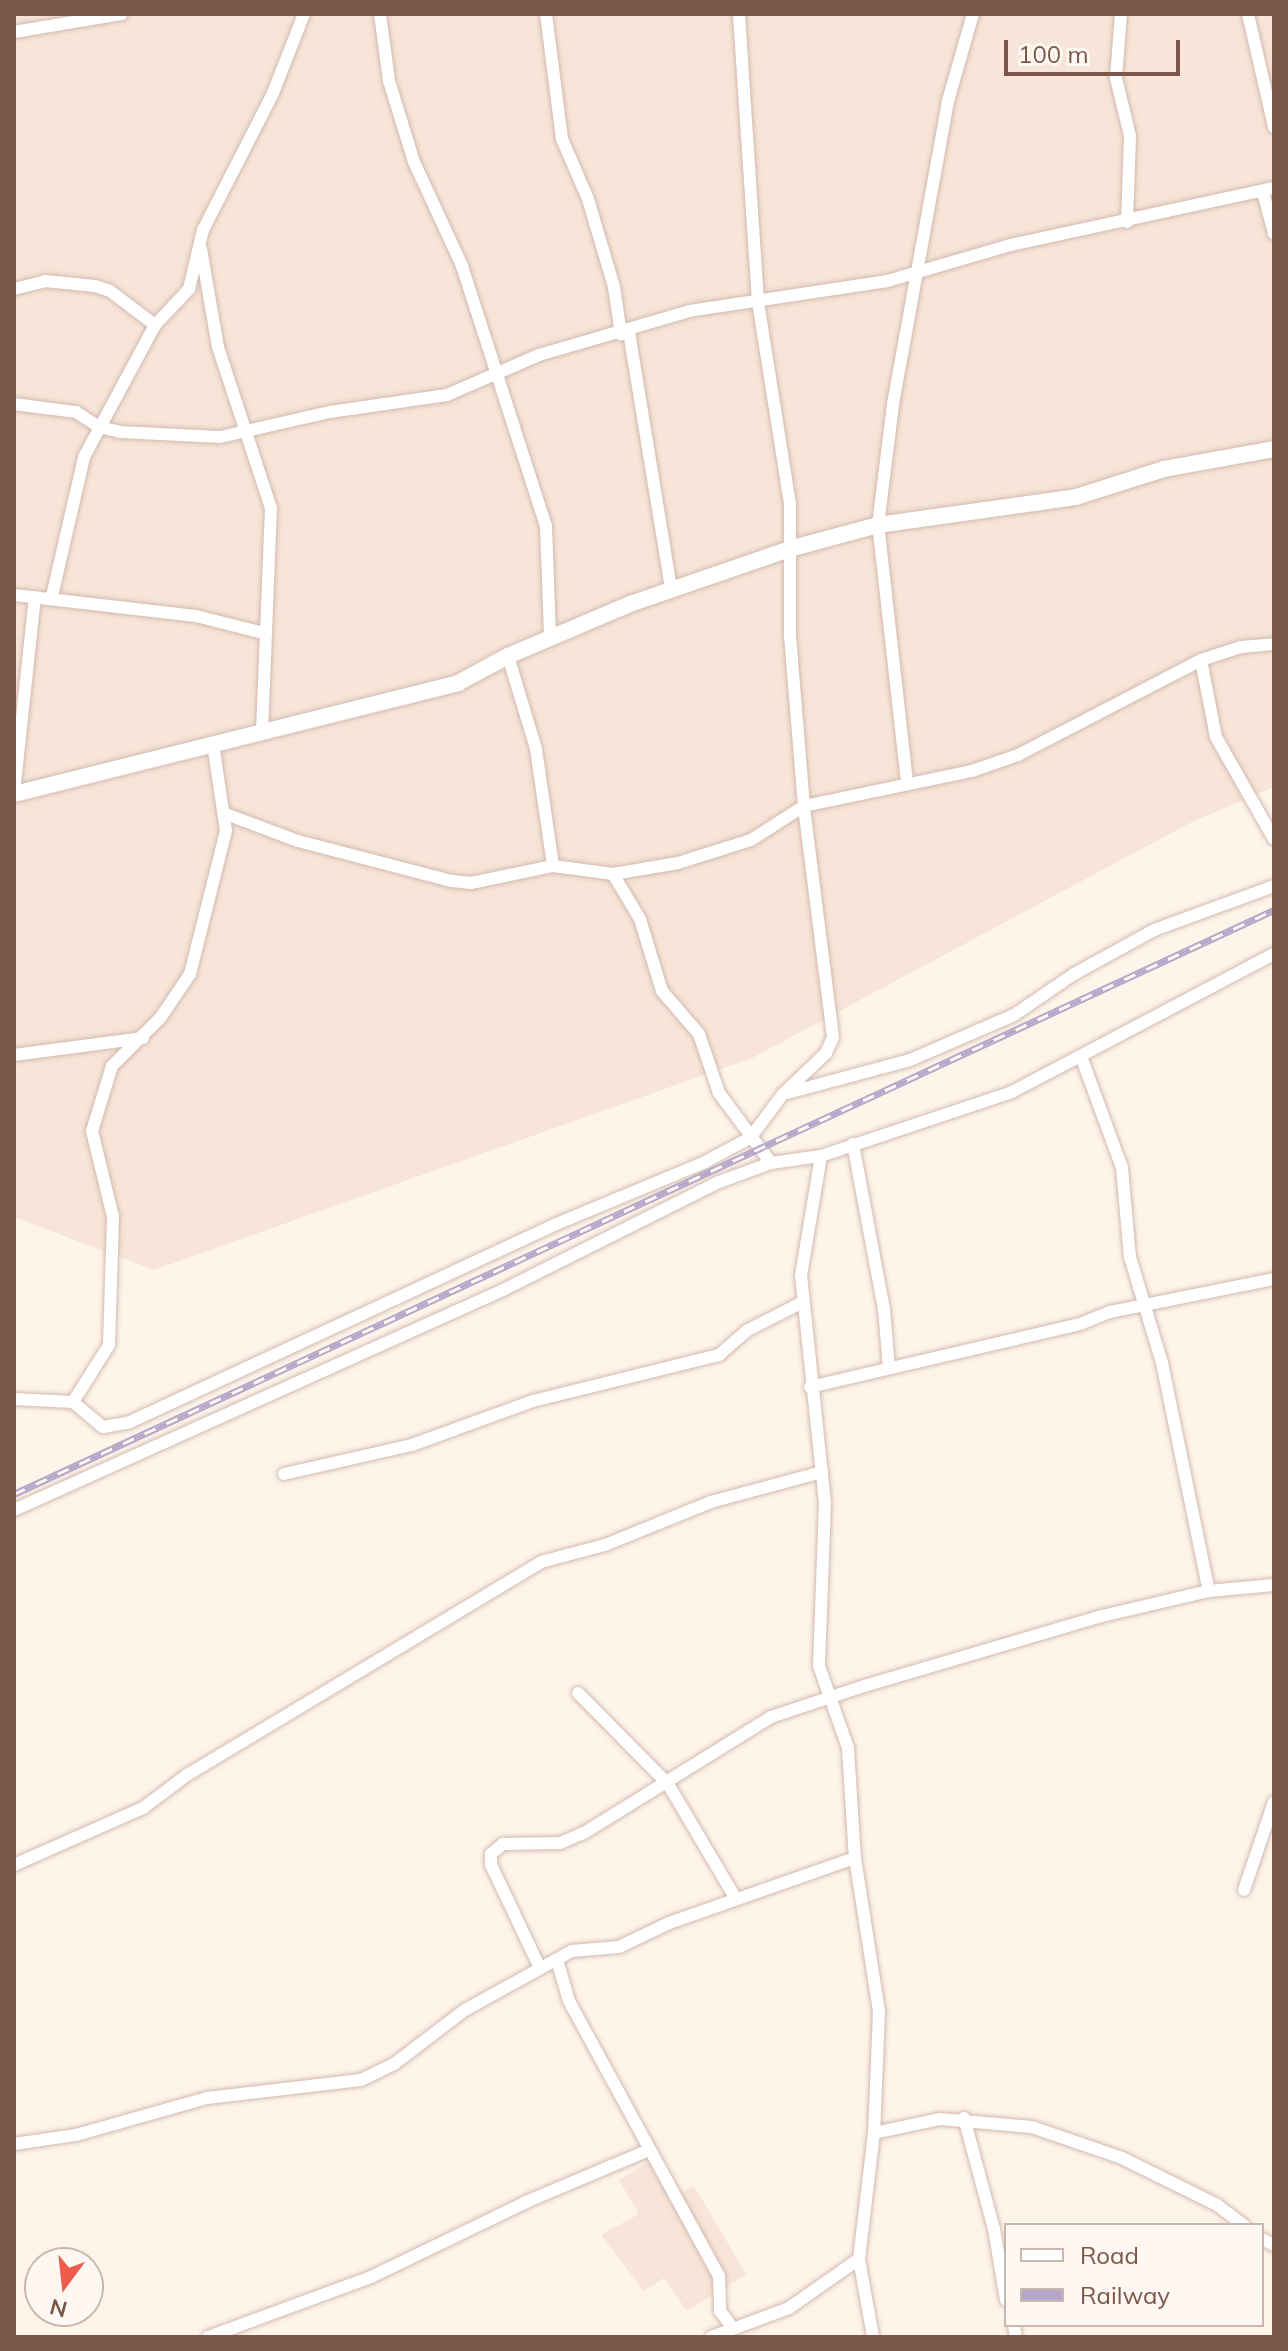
<!DOCTYPE html>
<html>
<head>
<meta charset="utf-8">
<style>
	body { margin:0 }
	#map { position:relative; width:1288px; height:2351px; overflow:hidden; background:#fef4ea; font-family:Mulish,sans-serif }
	div>[style] { position:absolute }
	.residential>* { inset:0; background:#f6e5d8 }
	.roads { filter:drop-shadow(0 0 2px #d2baae) drop-shadow(0 0 2px #d2baae) }
	.minor>* { height:12px; margin:-6px; padding:0 6px; transform-origin:6px; border-radius:6px; background:#fff }
	.tertiary>* { height:16px; margin:-8px; padding:0 8px; transform-origin:8px; border-radius:8px; background:#fff }
	.rail>* { height:7px; margin-top:-3.5px; transform-origin:0; background:repeating-linear-gradient(90deg,#fff8f2 0 12px,#b5a6ca 0 24px); box-sizing:border-box; border-block:2px solid #b5a6ca }
	span { translate:-50% -50%; white-space:nowrap; text-align:center; line-height:1.15; -webkit-text-stroke:6px #fff8f2; paint-order:stroke }
	.frame { position:absolute; inset:0; border:16px solid #7b574b; pointer-events:none }
	.legend { position:absolute; left:1004px; top:2223px; width:260px; height:104px; box-sizing:border-box; background:#fff8f2; border:2px solid #cab8af; margin:0; padding:10px 14px; list-style:none; font-size:24px; color:#7b574b }
	.legend li { display:flex; align-items:center; gap:16px; height:40px }
	.legend b { width:40px; border:2px solid #cab8af }
	.north { position:absolute; left:24px; top:2247px; width:80px; height:80px; box-sizing:border-box; background:#fff8f2; border:2px solid #cab8af; border-radius:50%; rotate:195deg; font-size:22px; font-weight:700; line-height:32px; text-align:center; color:#7b574b }
	.north::after { content:''; display:block; margin:auto; width:28px; height:36px; background:#ec5d4b; clip-path:polygon(50% 0,100% 100%,50% 72%,0 100%) }
	.scale { position:absolute; left:1004px; top:40px; width:176px; height:36px; box-sizing:border-box; border:4px solid #7b574b; border-top:0; padding-left:10px; font-size:24px; line-height:28px; white-space:nowrap; color:#7b574b; -webkit-text-stroke:6px #fff8f2; paint-order:stroke }
</style>
</head>
<body>
<div id="map">
	<div class="residential">
		<div style="clip-path:polygon(14px 14px,1274px 14px,1274px 787px,1190px 823px,752px 1058px,154px 1270px,14px 1217px)"></div>
		<div style="clip-path:polygon(653px 2159px,674px 2196px,694px 2186px,746px 2274px,687px 2311px,664px 2278px,644px 2291px,601px 2235px,639px 2214px,619px 2180px)"></div>
	</div>
	<div class="roads">
		<div class="minor">
			<div style="left:380px;top:14px;width:68px;rotate:82.3deg"></div>
			<div style="left:389px;top:81px;width:85px;rotate:72.8deg"></div>
			<div style="left:414px;top:162px;width:115px;rotate:65.2deg"></div>
			<div style="left:462px;top:266px;width:273px;rotate:72.1deg"></div>
			<div style="left:546px;top:526px;width:111px;rotate:87.9deg"></div>
			<div style="left:546px;top:14px;width:126px;rotate:82.7deg"></div>
			<div style="left:562px;top:139px;width:65px;rotate:66.6deg"></div>
			<div style="left:588px;top:199px;width:92px;rotate:73.5deg"></div>
			<div style="left:614px;top:287px;width:48px;rotate:81.5deg"></div>
			<div style="left:1121px;top:14px;width:64px;rotate:94.5deg"></div>
			<div style="left:1116px;top:78px;width:60px;rotate:76.4deg"></div>
			<div style="left:1130px;top:136px;width:86px;rotate:92deg"></div>
			<div style="left:1248px;top:14px;width:116px;rotate:77deg"></div>
			<div style="left:14px;top:32px;width:109px;rotate:-9.5deg"></div>
			<div style="left:1263px;top:192px;width:43px;rotate:75.3deg"></div>
			<div style="left:201px;top:249px;width:99px;rotate:80.2deg"></div>
			<div style="left:218px;top:347px;width:169px;rotate:71.8deg"></div>
			<div style="left:271px;top:508px;width:223px;rotate:92.3deg"></div>
			<div style="left:14px;top:289px;width:32px;rotate:-14deg"></div>
			<div style="left:45px;top:281px;width:50px;rotate:5.7deg"></div>
			<div style="left:95px;top:286px;width:16px;rotate:18deg"></div>
			<div style="left:110px;top:291px;width:56px;rotate:37.1deg"></div>
			<div style="left:629px;top:332px;width:260px;rotate:80.7deg"></div>
			<div style="left:14px;top:404px;width:63px;rotate:7.4deg"></div>
			<div style="left:76px;top:412px;width:27px;rotate:33deg"></div>
			<div style="left:99px;top:427px;width:22px;rotate:13deg"></div>
			<div style="left:120px;top:432px;width:100px;rotate:2.9deg"></div>
			<div style="left:220px;top:437px;width:113px;rotate:-12.8deg"></div>
			<div style="left:330px;top:412px;width:118px;rotate:-8.3deg"></div>
			<div style="left:447px;top:395px;width:100px;rotate:-23.5deg"></div>
			<div style="left:539px;top:355px;width:156px;rotate:-16.3deg"></div>
			<div style="left:689px;top:311px;width:200px;rotate:-8.6deg"></div>
			<div style="left:887px;top:281px;width:128px;rotate:-16.3deg"></div>
			<div style="left:1010px;top:245px;width:270px;rotate:-12.2deg"></div>
			<div style="left:14px;top:595px;width:183px;rotate:6.6deg"></div>
			<div style="left:196px;top:616px;width:69px;rotate:14.2deg"></div>
			<div style="left:52px;top:596px;width:143px;rotate:-77deg"></div>
			<div style="left:84px;top:457px;width:150px;rotate:-61.7deg"></div>
			<div style="left:155px;top:325px;width:50px;rotate:-46.6deg"></div>
			<div style="left:189px;top:289px;width:61px;rotate:-76.7deg"></div>
			<div style="left:203px;top:230px;width:154px;rotate:-62.9deg"></div>
			<div style="left:273px;top:93px;width:85px;rotate:-68.6deg"></div>
			<div style="left:508px;top:656px;width:97px;rotate:73.2deg"></div>
			<div style="left:536px;top:749px;width:118px;rotate:81.7deg"></div>
			<div style="left:1201px;top:660px;width:78px;rotate:79deg"></div>
			<div style="left:1216px;top:737px;width:117px;rotate:60.4deg"></div>
			<div style="left:907px;top:782px;width:259px;rotate:-96.4deg"></div>
			<div style="left:878px;top:525px;width:122px;rotate:-82.9deg"></div>
			<div style="left:893px;top:404px;width:308px;rotate:-79.7deg"></div>
			<div style="left:948px;top:101px;width:91px;rotate:-74deg"></div>
			<div style="left:14px;top:793px;width:197px;rotate:-83.9deg"></div>
			<div style="left:226px;top:814px;width:77px;rotate:20.6deg"></div>
			<div style="left:298px;top:841px;width:159px;rotate:14.6deg"></div>
			<div style="left:452px;top:881px;width:19px;rotate:6deg"></div>
			<div style="left:471px;top:883px;width:84px;rotate:-11.7deg"></div>
			<div style="left:553px;top:866px;width:61px;rotate:7.6deg"></div>
			<div style="left:613px;top:874px;width:66px;rotate:-9.6deg"></div>
			<div style="left:678px;top:863px;width:77px;rotate:-17.5deg"></div>
			<div style="left:751px;top:840px;width:63px;rotate:-32.7deg"></div>
			<div style="left:804px;top:806px;width:172px;rotate:-11.8deg"></div>
			<div style="left:972px;top:771px;width:49px;rotate:-19.2deg"></div>
			<div style="left:1018px;top:755px;width:206px;rotate:-27.4deg"></div>
			<div style="left:1201px;top:660px;width:42px;rotate:-18deg"></div>
			<div style="left:1241px;top:647px;width:33px;rotate:-5deg"></div>
			<div style="left:613px;top:874px;width:52px;rotate:59deg"></div>
			<div style="left:640px;top:919px;width:75px;rotate:73deg"></div>
			<div style="left:662px;top:991px;width:57px;rotate:49.3deg"></div>
			<div style="left:699px;top:1034px;width:62px;rotate:71.3deg"></div>
			<div style="left:719px;top:1093px;width:87px;rotate:53.4deg"></div>
			<div style="left:14px;top:1055px;width:130px;rotate:-7.5deg"></div>
			<div style="left:1082px;top:1059px;width:116px;rotate:69.8deg"></div>
			<div style="left:1122px;top:1168px;width:89px;rotate:84.9deg"></div>
			<div style="left:1130px;top:1257px;width:111px;rotate:73.2deg"></div>
			<div style="left:1162px;top:1363px;width:233px;rotate:78.4deg"></div>
			<div style="left:787px;top:1093px;width:127px;rotate:-15deg"></div>
			<div style="left:910px;top:1060px;width:113px;rotate:-23.4deg"></div>
			<div style="left:1014px;top:1015px;width:73px;rotate:-34.3deg"></div>
			<div style="left:1074px;top:974px;width:91px;rotate:-28.8deg"></div>
			<div style="left:1154px;top:930px;width:128px;rotate:-20.1deg"></div>
			<div style="left:853px;top:1144px;width:168px;rotate:79.4deg"></div>
			<div style="left:884px;top:1309px;width:59px;rotate:85.2deg"></div>
			<div style="left:821px;top:1156px;width:121px;rotate:99.5deg"></div>
			<div style="left:801px;top:1275px;width:228px;rotate:84deg"></div>
			<div style="left:825px;top:1502px;width:164px;rotate:92.1deg"></div>
			<div style="left:819px;top:1666px;width:87px;rotate:70.5deg"></div>
			<div style="left:848px;top:1748px;width:110px;rotate:86.4deg"></div>
			<div style="left:855px;top:1858px;width:155px;rotate:81.1deg"></div>
			<div style="left:879px;top:2011px;width:122px;rotate:92.3deg"></div>
			<div style="left:874px;top:2133px;width:127px;rotate:96.8deg"></div>
			<div style="left:859px;top:2259px;width:79px;rotate:79.8deg"></div>
			<div style="left:810px;top:1387px;width:277px;rotate:-13.1deg"></div>
			<div style="left:1080px;top:1324px;width:32px;rotate:-22deg"></div>
			<div style="left:1110px;top:1312px;width:167px;rotate:-11.4deg"></div>
			<div style="left:14px;top:1399px;width:59px;rotate:2.9deg"></div>
			<div style="left:73px;top:1402px;width:67px;rotate:-57.7deg"></div>
			<div style="left:109px;top:1345px;width:128px;rotate:-88.2deg"></div>
			<div style="left:113px;top:1217px;width:89px;rotate:-103.7deg"></div>
			<div style="left:92px;top:1131px;width:68px;rotate:-72.9deg"></div>
			<div style="left:112px;top:1066px;width:69px;rotate:-45deg"></div>
			<div style="left:161px;top:1017px;width:52px;rotate:-56deg"></div>
			<div style="left:190px;top:974px;width:147px;rotate:-75.9deg"></div>
			<div style="left:226px;top:831px;width:88px;rotate:-98.5deg"></div>
			<div style="left:73px;top:1402px;width:39px;rotate:40deg"></div>
			<div style="left:103px;top:1427px;width:27px;rotate:-10deg"></div>
			<div style="left:130px;top:1422px;width:468px;rotate:-24.9deg"></div>
			<div style="left:554px;top:1225px;width:164px;rotate:-22.6deg"></div>
			<div style="left:705px;top:1162px;width:51px;rotate:-28.1deg"></div>
			<div style="left:750px;top:1138px;width:55px;rotate:-53.1deg"></div>
			<div style="left:783px;top:1094px;width:59px;rotate:-43.6deg"></div>
			<div style="left:826px;top:1053px;width:17px;rotate:-66deg"></div>
			<div style="left:833px;top:1037px;width:233px;rotate:-97.2deg"></div>
			<div style="left:804px;top:806px;width:171px;rotate:-94.7deg"></div>
			<div style="left:790px;top:636px;width:132px;rotate:-90deg"></div>
			<div style="left:790px;top:504px;width:206px;rotate:-99deg"></div>
			<div style="left:758px;top:301px;width:288px;rotate:-93.8deg"></div>
			<div style="left:284px;top:1474px;width:131px;rotate:-12.8deg"></div>
			<div style="left:412px;top:1445px;width:129px;rotate:-20deg"></div>
			<div style="left:533px;top:1401px;width:192px;rotate:-13.9deg"></div>
			<div style="left:719px;top:1355px;width:38px;rotate:-41deg"></div>
			<div style="left:748px;top:1330px;width:62px;rotate:-27deg"></div>
			<div style="left:14px;top:1510px;width:536px;rotate:-24.22deg"></div>
			<div style="left:503px;top:1290px;width:241px;rotate:-26.6deg"></div>
			<div style="left:719px;top:1182px;width:55px;rotate:-20.1deg"></div>
			<div style="left:771px;top:1163px;width:50px;rotate:-8deg"></div>
			<div style="left:821px;top:1156px;width:201px;rotate:-18.5deg"></div>
			<div style="left:1012px;top:1092px;width:296px;rotate:-27.8deg"></div>
			<div style="left:578px;top:1693px;width:128px;rotate:45.3deg"></div>
			<div style="left:668px;top:1784px;width:134px;rotate:59.4deg"></div>
			<div style="left:14px;top:1865px;width:141px;rotate:-23.8deg"></div>
			<div style="left:143px;top:1808px;width:55px;rotate:-36.9deg"></div>
			<div style="left:187px;top:1775px;width:413px;rotate:-31deg"></div>
			<div style="left:541px;top:1562px;width:66px;rotate:-14.9deg"></div>
			<div style="left:605px;top:1545px;width:114px;rotate:-22.1deg"></div>
			<div style="left:711px;top:1502px;width:115px;rotate:-15.1deg"></div>
			<div style="left:1244px;top:1890px;width:93px;rotate:-71.2deg"></div>
			<div style="left:557px;top:1960px;width:43px;rotate:73.7deg"></div>
			<div style="left:569px;top:2001px;width:313px;rotate:61.4deg"></div>
			<div style="left:719px;top:2276px;width:35px;rotate:88deg"></div>
			<div style="left:720px;top:2311px;width:21px;rotate:53deg"></div>
			<div style="left:540px;top:1968px;width:114px;rotate:-115.4deg"></div>
			<div style="left:491px;top:1865px;width:11px;rotate:-90deg"></div>
			<div style="left:491px;top:1854px;width:16px;rotate:-40deg"></div>
			<div style="left:503px;top:1844px;width:57px;rotate:-1deg"></div>
			<div style="left:560px;top:1843px;width:26px;rotate:-23deg"></div>
			<div style="left:584px;top:1833px;width:220px;rotate:-31.8deg"></div>
			<div style="left:771px;top:1717px;width:98px;rotate:-18.4deg"></div>
			<div style="left:864px;top:1686px;width:248px;rotate:-16.4deg"></div>
			<div style="left:1102px;top:1616px;width:110px;rotate:-13.2deg"></div>
			<div style="left:1209px;top:1591px;width:65px;rotate:-5.3deg"></div>
			<div style="left:964px;top:2118px;width:115px;rotate:74.9deg"></div>
			<div style="left:994px;top:2229px;width:72px;rotate:80.4deg"></div>
			<div style="left:874px;top:2133px;width:67px;rotate:-12deg"></div>
			<div style="left:940px;top:2119px;width:92px;rotate:5deg"></div>
			<div style="left:1032px;top:2127px;width:95px;rotate:19deg"></div>
			<div style="left:1122px;top:2158px;width:106px;rotate:26.3deg"></div>
			<div style="left:1217px;top:2205px;width:34px;rotate:37deg"></div>
			<div style="left:14px;top:2144px;width:63px;rotate:-8.3deg"></div>
			<div style="left:76px;top:2135px;width:136px;rotate:-15.8deg"></div>
			<div style="left:207px;top:2098px;width:155px;rotate:-6.7deg"></div>
			<div style="left:361px;top:2080px;width:37px;rotate:-26deg"></div>
			<div style="left:394px;top:2064px;width:89px;rotate:-37.3deg"></div>
			<div style="left:465px;top:2010px;width:122px;rotate:-28.9deg"></div>
			<div style="left:572px;top:1951px;width:47px;rotate:-4.9deg"></div>
			<div style="left:619px;top:1947px;width:55px;rotate:-25.6deg"></div>
			<div style="left:669px;top:1923px;width:197px;rotate:-19.3deg"></div>
			<div style="left:1262px;top:2239px;width:13px;rotate:27deg"></div>
			<div style="left:1014px;top:2325px;width:12px;rotate:81deg"></div>
			<div style="left:208px;top:2337px;width:174px;rotate:-20.2deg"></div>
			<div style="left:371px;top:2277px;width:172px;rotate:-25.8deg"></div>
			<div style="left:526px;top:2202px;width:134px;rotate:-22.9deg"></div>
			<div style="left:711px;top:2337px;width:83px;rotate:-20.4deg"></div>
			<div style="left:789px;top:2308px;width:85px;rotate:-35deg"></div>
		</div>
		<div class="tertiary">
			<div style="left:14px;top:794px;width:458px;rotate:-14deg"></div>
			<div style="left:458px;top:683px;width:57px;rotate:-28.4deg"></div>
			<div style="left:508px;top:656px;width:133px;rotate:-23.1deg"></div>
			<div style="left:630px;top:604px;width:172px;rotate:-19deg"></div>
			<div style="left:793px;top:548px;width:88px;rotate:-15.1deg"></div>
			<div style="left:878px;top:525px;width:200px;rotate:-8deg"></div>
			<div style="left:1076px;top:497px;width:92px;rotate:-17.7deg"></div>
			<div style="left:1164px;top:469px;width:112px;rotate:-10.3deg"></div>
		</div>
	</div>
	<div class="rail">
		<div style="left:14px;top:1494px;width:1389px;rotate:-24.87deg"></div>
	</div>
	<div class="frame"></div>
	<ul class="legend">
	<li><b style="height:10px;background:#fff"></b>Road</li>
	<li><b style="height:10px;background:#b5a6ca"></b>Railway</li>
	</ul>
	<div class="north">N</div>
	<div class="scale">100 m</div>
</div>
</body>
</html>
